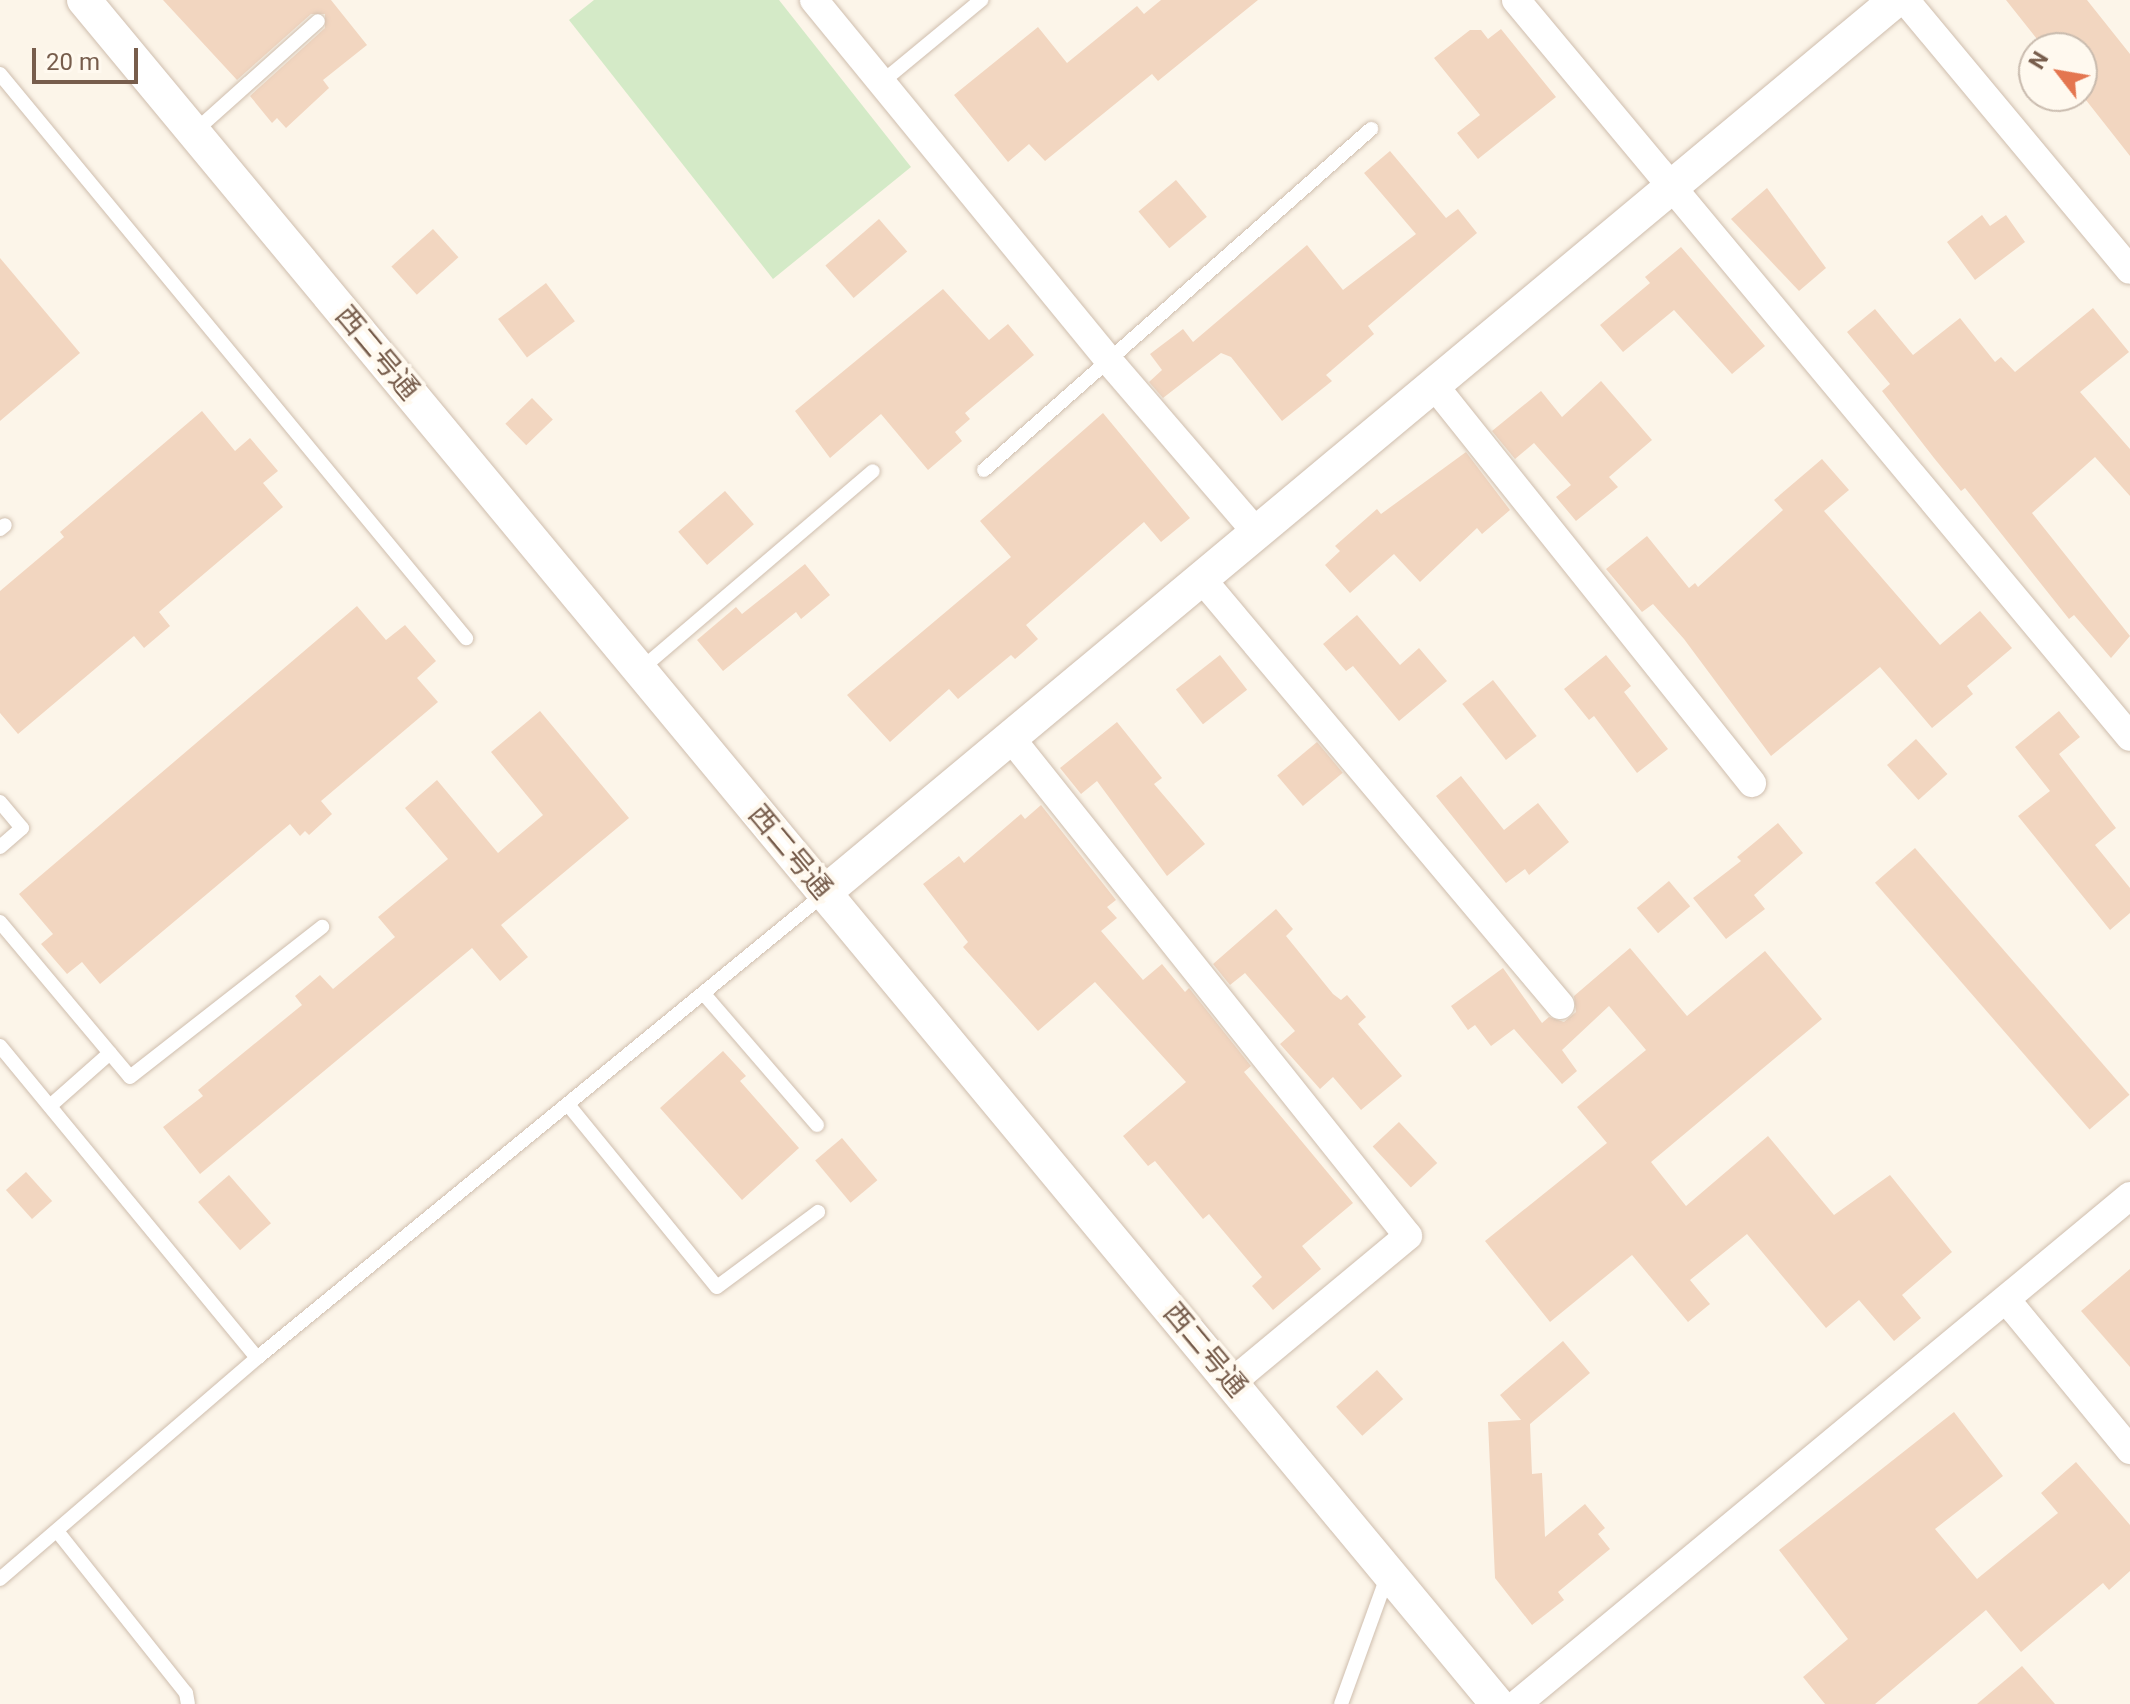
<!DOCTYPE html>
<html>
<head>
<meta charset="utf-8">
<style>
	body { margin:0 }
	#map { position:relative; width:2130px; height:1704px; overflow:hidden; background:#fcf5e9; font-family:Roboto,"Noto Sans JP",sans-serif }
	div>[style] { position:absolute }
	.green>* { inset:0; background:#d4eac7 }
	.building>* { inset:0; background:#f2d6c0; transform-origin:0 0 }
	.roads { filter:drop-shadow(0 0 2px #cfbeae) drop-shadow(0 0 2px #cfbeae) }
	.service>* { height:14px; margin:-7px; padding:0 7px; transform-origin:7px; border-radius:7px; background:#fff }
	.minor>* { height:28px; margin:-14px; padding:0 14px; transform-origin:14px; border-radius:14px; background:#fff }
	.tertiary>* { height:34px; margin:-17px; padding:0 17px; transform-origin:17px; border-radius:17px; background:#fff }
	span { translate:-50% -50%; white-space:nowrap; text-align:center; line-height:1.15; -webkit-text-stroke:8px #fff9ef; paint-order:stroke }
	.street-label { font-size:28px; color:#775d4c }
	.north { position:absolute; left:2018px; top:32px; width:80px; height:80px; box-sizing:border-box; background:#fff9ef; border:2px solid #c9bbae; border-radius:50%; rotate:301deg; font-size:22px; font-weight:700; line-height:32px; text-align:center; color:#775d4c }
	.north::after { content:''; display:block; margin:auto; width:28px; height:36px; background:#e47650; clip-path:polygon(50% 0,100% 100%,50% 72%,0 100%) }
	.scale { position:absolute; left:32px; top:48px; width:106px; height:36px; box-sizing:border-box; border:4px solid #775d4c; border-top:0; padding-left:10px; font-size:24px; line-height:28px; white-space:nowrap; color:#775d4c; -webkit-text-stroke:6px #fff9ef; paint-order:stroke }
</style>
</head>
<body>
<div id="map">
	<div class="green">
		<div style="clip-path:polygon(594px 0,779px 0,911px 167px,773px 279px,569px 20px)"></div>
	</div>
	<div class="building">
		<div style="clip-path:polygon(163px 0,331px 0,367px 45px,323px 80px,329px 88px,286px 128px,277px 118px,272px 123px,250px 96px,325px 28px,325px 14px,311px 14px,237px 80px)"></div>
		<div style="clip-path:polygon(1161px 0,1258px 0,1158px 81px,1152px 74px,1045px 161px,1029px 144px,1008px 162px,954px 95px,1038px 27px,1067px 63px,1137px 6px,1144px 14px)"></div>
		<div style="clip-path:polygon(2006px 0,2087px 0,2130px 54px,2130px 156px,2082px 95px,2082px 48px,2044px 48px)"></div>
		<div style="clip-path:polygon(1501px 29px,1556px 97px,1478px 159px,1457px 133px,1480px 115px,1434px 58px,1470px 30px,1481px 30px,1488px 39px)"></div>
		<div style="clip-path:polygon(1390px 151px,1446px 218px,1458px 209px,1477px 233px,1368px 326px,1374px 334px,1326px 375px,1332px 381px,1282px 421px,1231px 357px,1221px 353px,1163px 398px,1149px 382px,1162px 370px,1150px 354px,1183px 329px,1193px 342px,1307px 245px,1343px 290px,1416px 234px,1364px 173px)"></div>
		<div style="left:1176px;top:180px;width:48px;height:49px;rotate:50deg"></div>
		<div style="clip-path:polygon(1767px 188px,1826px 268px,1799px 291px,1731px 219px)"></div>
		<div style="clip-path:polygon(1982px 215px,1990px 226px,2006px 215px,2025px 242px,1975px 280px,1947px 242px)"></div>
		<div style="left:879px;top:219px;width:43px;height:71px;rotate:49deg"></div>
		<div style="left:433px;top:229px;width:38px;height:56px;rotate:48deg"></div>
		<div style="clip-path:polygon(1681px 247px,1765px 346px,1732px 374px,1674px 310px,1623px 352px,1600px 325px,1650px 283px,1645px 277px)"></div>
		<div style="clip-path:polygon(0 258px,80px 353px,0 421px)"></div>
		<div style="left:546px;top:283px;width:48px;height:60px;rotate:53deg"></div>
		<div style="clip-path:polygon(943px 289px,989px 340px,1008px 324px,1034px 355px,965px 413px,970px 419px,955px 432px,962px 441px,928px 470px,881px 414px,830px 458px,795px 411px)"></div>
		<div style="clip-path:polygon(2093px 308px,2129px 352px,2080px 392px,2130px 449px,2130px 496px,2095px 457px,2032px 513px,2130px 636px,2111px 658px,2074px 615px,2069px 619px,1965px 488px,1961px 491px,1934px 458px,1882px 391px,1890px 384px,1847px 332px,1875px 309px,1913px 355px,1960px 318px,1995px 362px,2001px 357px,2015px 372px)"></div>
		<div style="clip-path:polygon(1601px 381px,1652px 440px,1609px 477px,1618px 487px,1576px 521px,1556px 497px,1571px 485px,1534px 443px,1515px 459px,1492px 431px,1541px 391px,1562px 417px)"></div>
		<div style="left:532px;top:398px;width:30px;height:37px;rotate:46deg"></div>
		<div style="clip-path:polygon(202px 411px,235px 451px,250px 438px,278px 471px,263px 483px,283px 507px,159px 612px,170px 626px,144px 648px,134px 636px,18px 734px,0 713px,0 591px,64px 537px,60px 532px)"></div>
		<div style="clip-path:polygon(1103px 413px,1190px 518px,1161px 542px,1144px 522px,1026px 625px,1038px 639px,1015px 659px,1011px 655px,958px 699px,949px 689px,890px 742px,847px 695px,1011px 557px,980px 521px)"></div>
		<div style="clip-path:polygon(1466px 452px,1510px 510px,1482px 534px,1477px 528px,1420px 582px,1394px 554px,1350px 593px,1325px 565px,1340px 551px,1335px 546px,1377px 509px,1381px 514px)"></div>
		<div style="clip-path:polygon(1822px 459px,1849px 490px,1824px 511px,1940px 645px,1980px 611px,2012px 648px,1967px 686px,1973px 694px,1932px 728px,1880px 667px,1771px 756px,1684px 639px,1653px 604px,1642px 612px,1606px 569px,1647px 536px,1689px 588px,1695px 583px,1698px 587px,1783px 510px,1774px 500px)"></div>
		<div style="left:725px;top:491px;width:44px;height:62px;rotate:49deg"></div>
		<div style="clip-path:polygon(805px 564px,830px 595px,801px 619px,796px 612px,723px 671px,697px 640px,736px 607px,742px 614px)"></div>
		<div style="clip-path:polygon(357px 606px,386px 640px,405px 625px,436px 661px,417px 678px,438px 702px,321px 801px,332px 814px,309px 835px,305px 831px,300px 836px,290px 824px,100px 984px,82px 962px,67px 974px,41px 944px,53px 934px,19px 894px)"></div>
		<div style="clip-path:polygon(1357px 615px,1400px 665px,1419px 648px,1447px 681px,1399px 721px,1353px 666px,1346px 671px,1323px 644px)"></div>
		<div style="left:1220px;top:655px;width:44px;height:56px;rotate:52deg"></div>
		<div style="clip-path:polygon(1606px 655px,1631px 686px,1624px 692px,1668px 749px,1637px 773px,1594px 716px,1589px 720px,1564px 689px)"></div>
		<div style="left:1493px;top:680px;width:71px;height:39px;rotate:52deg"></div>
		<div style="clip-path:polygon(540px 711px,629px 818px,501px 925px,528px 957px,500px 981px,472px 948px,200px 1174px,163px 1127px,203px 1096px,198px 1090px,302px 1005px,295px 996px,320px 975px,333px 989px,395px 937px,378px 917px,448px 859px,405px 808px,437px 780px,498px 853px,543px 815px,491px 752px)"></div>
		<div style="clip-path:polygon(2059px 711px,2080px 737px,2059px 754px,2116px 828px,2095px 845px,2130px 888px,2130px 913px,2110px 930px,2018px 816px,2050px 791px,2015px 747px)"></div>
		<div style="clip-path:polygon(1117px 722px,1162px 778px,1154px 784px,1205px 844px,1167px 876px,1097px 781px,1081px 794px,1060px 768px)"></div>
		<div style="left:1916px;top:739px;width:47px;height:39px;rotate:48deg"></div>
		<div style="left:1317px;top:742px;width:40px;height:52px;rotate:50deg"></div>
		<div style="clip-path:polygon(1461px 776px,1504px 830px,1538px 803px,1569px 842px,1529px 875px,1525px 869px,1506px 883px,1436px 796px)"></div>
		<div style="clip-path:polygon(1041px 805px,1116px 900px,1107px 907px,1117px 918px,1101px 931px,1143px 980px,1162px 964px,1185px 992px,1189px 988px,1251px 1066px,1244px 1072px,1353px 1203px,1302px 1246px,1321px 1269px,1273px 1310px,1252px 1286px,1262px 1277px,1209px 1214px,1203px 1219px,1155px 1161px,1148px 1166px,1123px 1136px,1186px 1082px,1095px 982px,1038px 1031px,963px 947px,968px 942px,923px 884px,959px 856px,964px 863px,1021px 814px,1025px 819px)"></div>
		<div style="clip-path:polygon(1778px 823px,1803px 853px,1754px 895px,1765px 909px,1726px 939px,1693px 898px,1741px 861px,1737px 857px)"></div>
		<div style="left:1915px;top:848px;width:327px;height:53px;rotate:49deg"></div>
		<div style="left:1669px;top:881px;width:33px;height:42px;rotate:50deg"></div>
		<div style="clip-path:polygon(1276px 909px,1293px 929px,1286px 936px,1333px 994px,1341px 1000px,1347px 995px,1366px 1017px,1358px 1024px,1402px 1076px,1361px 1110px,1333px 1077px,1320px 1089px,1280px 1044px,1295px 1031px,1245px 973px,1230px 985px,1213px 964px)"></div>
		<div style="clip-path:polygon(1630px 948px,1687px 1016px,1765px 951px,1822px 1019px,1651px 1162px,1686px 1206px,1768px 1136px,1834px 1215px,1890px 1175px,1952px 1252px,1902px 1295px,1921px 1318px,1894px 1341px,1859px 1300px,1826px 1328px,1747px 1234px,1690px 1280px,1710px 1304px,1688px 1322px,1632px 1255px,1550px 1322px,1485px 1241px,1607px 1143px,1577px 1107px,1646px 1050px,1609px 1006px,1562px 1050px,1577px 1071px,1562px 1084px,1514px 1029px,1491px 1046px,1475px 1025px,1468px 1030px,1451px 1006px,1503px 968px,1542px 1023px,1549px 1017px,1564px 1022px,1576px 1012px,1574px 996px)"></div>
		<div style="clip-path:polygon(723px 1051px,746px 1076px,740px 1081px,799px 1148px,742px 1200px,660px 1108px)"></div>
		<div style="left:1399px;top:1122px;width:56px;height:36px;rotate:47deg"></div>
		<div style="left:842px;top:1138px;width:55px;height:35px;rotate:50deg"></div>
		<div style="left:26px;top:1172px;width:39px;height:27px;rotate:48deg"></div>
		<div style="left:229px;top:1175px;width:64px;height:41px;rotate:49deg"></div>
		<div style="clip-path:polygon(2130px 1269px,2130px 1367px,2081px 1311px)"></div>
		<div style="clip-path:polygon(1563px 1341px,1590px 1373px,1530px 1424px,1532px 1474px,1542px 1473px,1545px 1537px,1585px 1504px,1605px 1528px,1598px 1534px,1610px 1549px,1558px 1592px,1564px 1600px,1532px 1625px,1495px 1578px,1488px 1422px,1521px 1420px,1500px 1395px)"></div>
		<div style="left:1377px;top:1370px;width:39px;height:55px;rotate:48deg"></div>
		<div style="clip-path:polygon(1954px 1412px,2003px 1476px,1935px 1529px,1977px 1579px,2058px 1513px,2041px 1493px,2076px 1462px,2130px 1525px,2130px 1571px,2109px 1590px,2103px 1583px,2021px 1652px,1986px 1610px,1875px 1704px,1825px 1704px,1803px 1677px,1848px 1639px,1779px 1550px)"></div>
		<div style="clip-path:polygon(2022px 1666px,2055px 1704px,1977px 1704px)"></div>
	</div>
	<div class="roads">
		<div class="service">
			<div style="left:0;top:74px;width:732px;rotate:50.44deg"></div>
			<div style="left:882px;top:82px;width:129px;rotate:-39.6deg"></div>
			<div style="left:194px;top:132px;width:166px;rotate:-41.8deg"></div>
			<div style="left:984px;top:470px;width:516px;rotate:-41.38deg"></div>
			<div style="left:0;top:529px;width:6px;rotate:-39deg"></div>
			<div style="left:640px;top:670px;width:306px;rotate:-40.5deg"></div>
			<div style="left:0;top:802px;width:34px;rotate:50deg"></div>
			<div style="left:22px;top:828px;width:29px;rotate:139deg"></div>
			<div style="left:0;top:922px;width:202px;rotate:50deg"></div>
			<div style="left:130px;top:1077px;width:244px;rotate:-38deg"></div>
			<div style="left:704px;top:994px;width:173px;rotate:49.2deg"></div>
			<div style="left:0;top:1046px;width:404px;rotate:50.5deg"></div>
			<div style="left:50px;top:1106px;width:80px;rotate:-41.5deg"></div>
			<div style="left:570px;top:1107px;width:232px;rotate:50.8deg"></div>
			<div style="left:717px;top:1287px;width:126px;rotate:-36.6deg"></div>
			<div style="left:57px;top:1531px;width:207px;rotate:51.5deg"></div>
			<div style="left:186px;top:1693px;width:11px;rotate:80deg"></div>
			<div style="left:0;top:1579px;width:339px;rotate:-40.7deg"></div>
			<div style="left:257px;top:1358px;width:733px;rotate:-39.29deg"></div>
			<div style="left:1341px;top:1704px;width:138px;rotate:-70.1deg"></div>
		</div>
		<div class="minor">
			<div style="left:814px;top:0;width:466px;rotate:50.7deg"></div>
			<div style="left:1109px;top:361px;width:225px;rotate:49.3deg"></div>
			<div style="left:1516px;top:0;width:959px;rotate:50.2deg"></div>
			<div style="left:1905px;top:0;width:351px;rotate:50.2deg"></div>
			<div style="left:1433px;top:384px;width:511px;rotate:51.36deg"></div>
			<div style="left:1201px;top:578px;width:558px;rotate:49.94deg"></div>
			<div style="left:1010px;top:737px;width:638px;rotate:51.42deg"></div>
			<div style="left:1408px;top:1236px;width:229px;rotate:140.3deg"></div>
			<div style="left:2008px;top:1302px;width:192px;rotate:50.5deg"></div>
			<div style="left:1517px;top:1704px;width:796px;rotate:-39.65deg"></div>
		</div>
		<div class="tertiary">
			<div style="left:84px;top:0;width:2214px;rotate:50.33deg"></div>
			<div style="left:824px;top:893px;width:1395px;rotate:-39.8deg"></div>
		</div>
	</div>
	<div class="street-label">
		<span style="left:377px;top:353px;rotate:50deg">西二号通</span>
		<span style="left:790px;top:852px;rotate:50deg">西二号通</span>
		<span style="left:1205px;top:1350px;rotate:50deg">西二号通</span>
	</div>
	<div class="north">N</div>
	<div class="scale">20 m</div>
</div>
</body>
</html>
